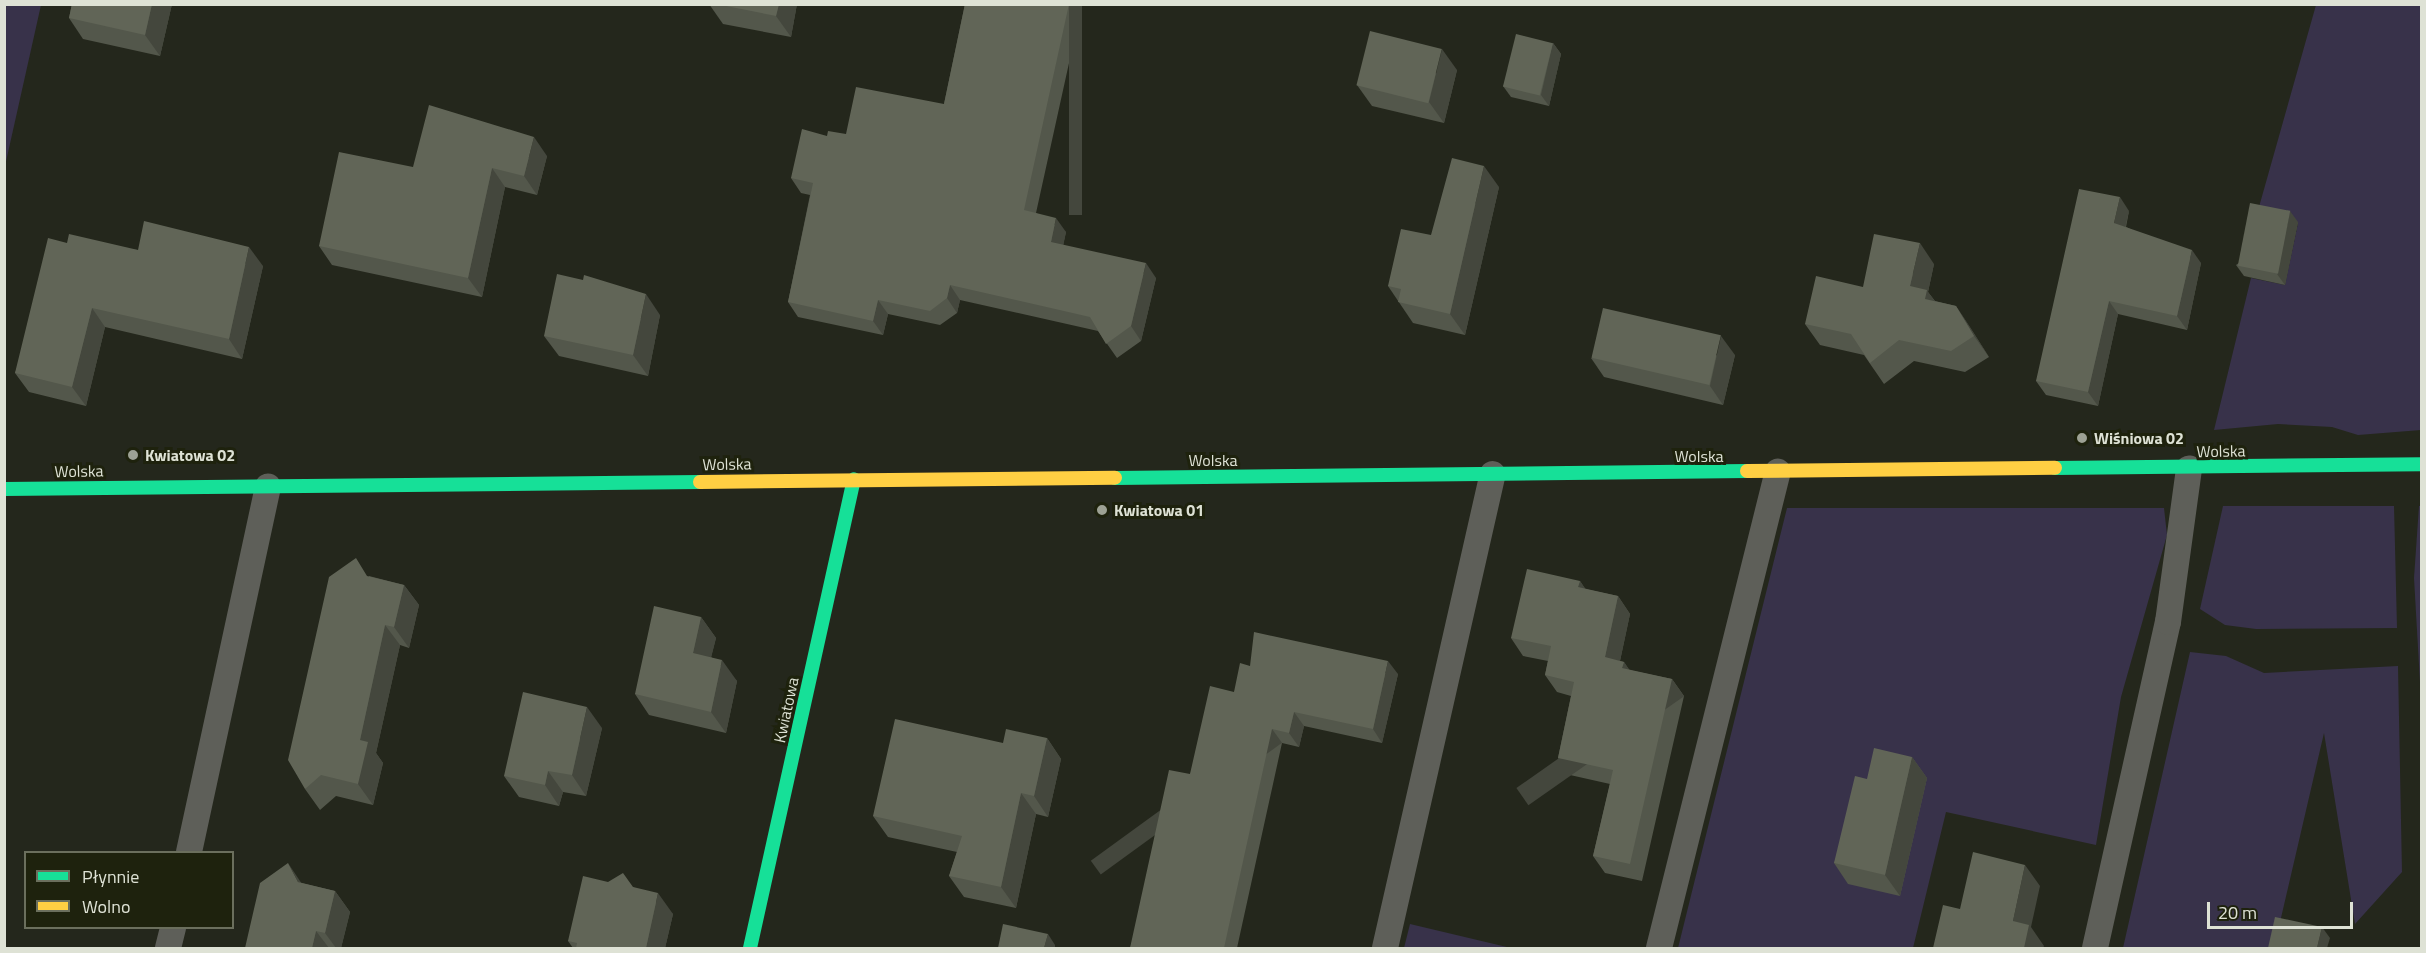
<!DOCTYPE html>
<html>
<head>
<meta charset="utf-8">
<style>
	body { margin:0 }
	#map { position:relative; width:2426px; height:953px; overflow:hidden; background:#24271c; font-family:"Titillium Web",sans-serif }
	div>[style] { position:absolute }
	.green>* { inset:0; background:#38324a }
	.lane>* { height:26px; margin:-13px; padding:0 13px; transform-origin:13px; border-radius:13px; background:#5e5f59 }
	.fast>* { height:14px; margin:-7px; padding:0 7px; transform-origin:7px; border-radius:7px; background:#16e098 }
	.slow>* { height:14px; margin:-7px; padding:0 7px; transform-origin:7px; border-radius:7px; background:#ffcf43 }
	.wall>* { inset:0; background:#53574b }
	.shaded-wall>* { inset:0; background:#44473d; transform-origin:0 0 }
	.building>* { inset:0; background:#616557; transform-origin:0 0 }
	.dots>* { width:16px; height:16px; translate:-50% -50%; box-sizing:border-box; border:3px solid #1e220d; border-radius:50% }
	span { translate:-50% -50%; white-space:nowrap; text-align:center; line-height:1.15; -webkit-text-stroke:6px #1e220d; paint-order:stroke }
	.poi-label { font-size:16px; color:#dee2d5; font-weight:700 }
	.left { translate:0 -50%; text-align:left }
	.street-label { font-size:16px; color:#dee2d5 }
	.frame { position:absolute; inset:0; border:6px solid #dee2d5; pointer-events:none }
	.legend { position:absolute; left:24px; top:851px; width:210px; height:78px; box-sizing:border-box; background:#1e220d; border:2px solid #6b6f5d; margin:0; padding:8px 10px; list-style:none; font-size:18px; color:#dee2d5 }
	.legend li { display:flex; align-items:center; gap:12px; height:30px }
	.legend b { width:30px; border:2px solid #6b6f5d }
	.scale { position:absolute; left:2207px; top:902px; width:146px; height:27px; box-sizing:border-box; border:3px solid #dee2d5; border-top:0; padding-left:8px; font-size:18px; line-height:21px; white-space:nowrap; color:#dee2d5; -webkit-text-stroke:4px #1e220d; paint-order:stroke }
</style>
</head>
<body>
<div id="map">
	<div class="green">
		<div style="clip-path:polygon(5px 4px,41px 5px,5px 166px,4px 5px)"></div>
		<div style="clip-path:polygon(2316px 5px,2421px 5px,2421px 430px,2358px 435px,2332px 427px,2278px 424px,2214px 430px,2251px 278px,2285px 285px,2298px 223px,2257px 214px)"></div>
		<div style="clip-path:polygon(2223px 506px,2394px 506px,2397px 628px,2256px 629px,2225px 625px,2200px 609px)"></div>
		<div style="clip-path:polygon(2419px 506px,2422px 506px,2421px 700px,2414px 578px)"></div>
		<div style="clip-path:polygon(1787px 508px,2164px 508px,2167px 535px,2121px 697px,2096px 845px,1946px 812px,1913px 948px,1678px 948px)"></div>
		<div style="clip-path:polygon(2190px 652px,2226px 656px,2264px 673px,2398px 666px,2402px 872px,2355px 924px,2324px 733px,2274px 948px,2123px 948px)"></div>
		<div style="clip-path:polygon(1410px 924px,1511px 948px,1404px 948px)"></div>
	</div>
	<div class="lane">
		<div style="left:189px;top:852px;width:374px;rotate:-77.8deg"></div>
		<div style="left:168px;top:948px;width:21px;rotate:-76deg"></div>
		<div style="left:1385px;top:948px;width:486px;rotate:-77.2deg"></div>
		<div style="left:1659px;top:948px;width:491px;rotate:-76deg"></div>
		<div style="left:2095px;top:948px;width:334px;rotate:-77.4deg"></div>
		<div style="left:2168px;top:622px;width:155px;rotate:-82.2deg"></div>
	</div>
	<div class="fast">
		<div style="left:2055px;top:468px;width:367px;rotate:-0.6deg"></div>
		<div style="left:1115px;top:478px;width:632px;rotate:-0.63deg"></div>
		<div style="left:4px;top:489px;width:696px;rotate:-0.58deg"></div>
		<div style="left:750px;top:948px;width:480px;rotate:-77.5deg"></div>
	</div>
	<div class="slow">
		<div style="left:1747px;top:471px;width:308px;rotate:-0.6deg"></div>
		<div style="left:700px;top:482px;width:415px;rotate:-0.6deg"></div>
	</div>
	<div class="wall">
		<div style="clip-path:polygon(72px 4px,172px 4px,160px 56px,83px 39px,69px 18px)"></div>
		<div style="clip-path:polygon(709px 4px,797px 4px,791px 37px,723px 24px)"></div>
		<div style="clip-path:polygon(965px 4px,1082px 4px,1036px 213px,1066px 232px,1063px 245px,1156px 278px,1141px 341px,1117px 358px,1098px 331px,960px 300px,957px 313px,940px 325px,888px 314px,883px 335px,798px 317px,788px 302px,810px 195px,801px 193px,791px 178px,846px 134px,944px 104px)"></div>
		<div style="clip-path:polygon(1553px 43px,1561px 54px,1549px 106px,1511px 97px,1503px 86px)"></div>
		<div style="clip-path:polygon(1457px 70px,1444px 123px,1372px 106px,1357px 85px)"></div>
		<div style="clip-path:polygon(547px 156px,537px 195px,505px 187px,482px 297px,332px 265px,319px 246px,413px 167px)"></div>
		<div style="clip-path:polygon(1499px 187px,1465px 335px,1413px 323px,1388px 286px,1431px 235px)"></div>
		<div style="clip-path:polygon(2129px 211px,2126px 227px,2201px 263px,2187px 330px,2118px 314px,2098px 406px,2046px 395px,2036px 381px)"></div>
		<div style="clip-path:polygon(2298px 222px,2285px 285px,2244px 276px,2236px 265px)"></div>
		<div style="clip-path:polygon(67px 243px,138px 250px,263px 266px,242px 359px,105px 327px,86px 406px,29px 392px,15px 373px)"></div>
		<div style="clip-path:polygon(1934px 264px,1928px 292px,1935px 301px,1956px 306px,1989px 357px,1965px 372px,1914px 361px,1884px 384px,1864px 355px,1820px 345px,1805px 324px)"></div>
		<div style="clip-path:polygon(660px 315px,648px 376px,559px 356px,544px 336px)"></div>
		<div style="clip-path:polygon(1735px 355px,1723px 405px,1604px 377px,1591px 358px)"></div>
		<div style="clip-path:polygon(369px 576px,404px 585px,419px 605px,409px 648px,400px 645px,376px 753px,383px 763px,373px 805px,336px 796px,320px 810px,305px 789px)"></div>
		<div style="clip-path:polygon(1580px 581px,1585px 589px,1618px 596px,1630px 614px,1620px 661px,1624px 662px,1629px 670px,1672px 679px,1684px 696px,1642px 881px,1605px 873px,1593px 856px,1610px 784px,1570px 775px,1558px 758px,1571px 696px,1557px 692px,1545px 675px,1548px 661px,1523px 656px,1511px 638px)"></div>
		<div style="clip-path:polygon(701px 617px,716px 638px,711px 657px,737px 681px,726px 733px,649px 715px,635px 694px)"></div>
		<div style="clip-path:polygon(1250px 666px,1398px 674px,1382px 743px,1304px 726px,1299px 747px,1282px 743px,1237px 948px,1130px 948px,1190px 774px,1234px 692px)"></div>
		<div style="clip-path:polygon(602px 728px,586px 796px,563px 792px,559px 806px,519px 797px,504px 776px)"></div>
		<div style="clip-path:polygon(1047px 738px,1061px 759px,1048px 817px,1036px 814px,1016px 908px,964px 897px,949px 876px,957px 852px,888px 837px,873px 816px,1003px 743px)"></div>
		<div style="clip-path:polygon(1912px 757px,1927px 778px,1900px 896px,1848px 884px,1834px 863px,1867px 779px)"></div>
		<div style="clip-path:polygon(301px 883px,335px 891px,350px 912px,341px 948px,245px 948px)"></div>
		<div style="clip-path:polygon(633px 887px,673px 914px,665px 948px,573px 948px,568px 941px)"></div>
	</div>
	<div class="shaded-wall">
		<div style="clip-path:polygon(152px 4px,172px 4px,160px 56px,145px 35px)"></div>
		<div style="clip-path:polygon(779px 4px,797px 4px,791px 37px,776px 16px)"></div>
		<div style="left:1069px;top:4px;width:13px;height:211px"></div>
		<div style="clip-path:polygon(1553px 43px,1561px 54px,1549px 106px,1541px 95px)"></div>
		<div style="clip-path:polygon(1442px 49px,1457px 70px,1444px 123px,1429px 102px)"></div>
		<div style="clip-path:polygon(534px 137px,547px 156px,537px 195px,524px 176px)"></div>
		<div style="clip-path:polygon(1484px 166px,1499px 187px,1465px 335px,1450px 314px)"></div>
		<div style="clip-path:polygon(492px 168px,505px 187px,482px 297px,468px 278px)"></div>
		<div style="clip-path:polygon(2120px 197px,2129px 211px,2123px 237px,2114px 223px)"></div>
		<div style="clip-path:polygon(2290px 211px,2298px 222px,2285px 285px,2277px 274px)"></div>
		<div style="clip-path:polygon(1056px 218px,1066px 232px,1061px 257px,1051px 242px)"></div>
		<div style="clip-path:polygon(1920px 243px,1934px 264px,1928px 292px,1942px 311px,1939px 320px,1910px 286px)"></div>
		<div style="clip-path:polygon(249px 247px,263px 266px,242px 359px,229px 339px)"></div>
		<div style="clip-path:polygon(2192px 250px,2201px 263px,2187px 330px,2177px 316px)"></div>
		<div style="clip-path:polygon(1146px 263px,1156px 278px,1141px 341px,1131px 326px)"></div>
		<div style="clip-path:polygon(950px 285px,960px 300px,957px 313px,947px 298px)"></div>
		<div style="clip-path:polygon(646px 294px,660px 315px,648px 376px,633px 355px)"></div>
		<div style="clip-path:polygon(878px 300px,888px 314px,883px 335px,873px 321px)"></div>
		<div style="clip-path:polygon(2109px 301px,2118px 314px,2098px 406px,2088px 392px)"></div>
		<div style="clip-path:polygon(1956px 306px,1970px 327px,1989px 357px,1974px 336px)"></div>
		<div style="clip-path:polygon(92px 308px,105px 327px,86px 406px,72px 387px)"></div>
		<div style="clip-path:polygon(1721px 336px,1735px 355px,1723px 405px,1710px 386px)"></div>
		<div style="clip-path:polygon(1580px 581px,1592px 598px,1578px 587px)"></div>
		<div style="clip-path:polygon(404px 585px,419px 605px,409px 648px,394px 627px)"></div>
		<div style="clip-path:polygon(1618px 596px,1630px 614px,1617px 675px,1605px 657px)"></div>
		<div style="clip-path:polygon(701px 617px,716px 638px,707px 674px,693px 653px)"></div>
		<div style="clip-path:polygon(385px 625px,400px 645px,376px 753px,383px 763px,373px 805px,358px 784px,360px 740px)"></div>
		<div style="clip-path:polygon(722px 660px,737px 681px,726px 733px,711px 712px)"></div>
		<div style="clip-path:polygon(1388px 661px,1398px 674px,1382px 743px,1373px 729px)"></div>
		<div style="clip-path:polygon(1624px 662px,1636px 679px,1622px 668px)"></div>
		<div style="left:1672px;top:679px;width:21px;height:190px;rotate:55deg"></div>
		<div style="clip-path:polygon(587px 707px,602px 728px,586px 796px,572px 775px)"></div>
		<div style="clip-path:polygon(1294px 712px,1304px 726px,1299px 747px,1289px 733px)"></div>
		<div style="left:1272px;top:729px;width:17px;height:224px;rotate:54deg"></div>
		<div style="clip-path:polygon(1047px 738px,1061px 759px,1048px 817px,1034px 796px)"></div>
		<div style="clip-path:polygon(1912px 757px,1927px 778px,1900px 896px,1885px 875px)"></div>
		<div style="clip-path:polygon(548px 771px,563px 792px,559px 806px,545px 785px)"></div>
		<div style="clip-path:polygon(1021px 793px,1036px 814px,1016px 908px,1001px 887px)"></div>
		<div style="clip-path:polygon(288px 863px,302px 884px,298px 882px)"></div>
		<div style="clip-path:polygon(2025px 865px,2040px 886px,2031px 927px,2044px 946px,2043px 948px,2024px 948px,2013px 921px)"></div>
		<div style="clip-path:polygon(335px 891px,350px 912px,341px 948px,336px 948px,325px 933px)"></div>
		<div style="clip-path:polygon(658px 893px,673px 914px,665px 948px,646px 948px)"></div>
		<div style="clip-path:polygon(2322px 927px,2330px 938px,2327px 948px,2317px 948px)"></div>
		<div style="clip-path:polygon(316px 931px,329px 948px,312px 948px)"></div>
		<div style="clip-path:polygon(1048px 934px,1055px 945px,1055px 948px,1044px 948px)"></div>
	</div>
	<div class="building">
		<div style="clip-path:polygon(72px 4px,152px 4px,145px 35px,69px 18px)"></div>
		<div style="clip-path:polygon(716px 4px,779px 4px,776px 16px)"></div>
		<div style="clip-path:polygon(965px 4px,1069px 4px,1024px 210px,1056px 218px,1051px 242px,1146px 263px,1131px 326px,1106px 344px,1090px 317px,950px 285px,947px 298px,930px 311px,878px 300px,873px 321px,788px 302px,813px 183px,791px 178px,802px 129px,827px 136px,828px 131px,846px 134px,856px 87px,944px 104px)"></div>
		<div style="left:1370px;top:31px;width:74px;height:56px;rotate:14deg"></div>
		<div style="left:1516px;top:34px;width:38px;height:54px;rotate:14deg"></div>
		<div style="clip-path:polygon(429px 105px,534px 137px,524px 176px,492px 168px,468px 278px,319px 246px,339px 152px,413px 167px)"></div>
		<div style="clip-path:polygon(1452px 158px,1484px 166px,1450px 314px,1398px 302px,1401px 289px,1388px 286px,1401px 229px,1431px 235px)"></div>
		<div style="clip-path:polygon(2079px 189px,2120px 197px,2114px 223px,2192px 250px,2177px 316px,2109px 301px,2088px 392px,2036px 381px)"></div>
		<div style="left:2250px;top:203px;width:41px;height:64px;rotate:11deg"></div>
		<div style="clip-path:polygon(144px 221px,249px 247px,229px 339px,92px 308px,72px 387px,15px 373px,48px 238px,67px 243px,69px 234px,138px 250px)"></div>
		<div style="clip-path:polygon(1874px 234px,1920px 243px,1910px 286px,1927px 290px,1925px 299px,1956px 306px,1974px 336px,1951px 351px,1899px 340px,1870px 363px,1851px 334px,1805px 324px,1816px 276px,1863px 287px)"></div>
		<div style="clip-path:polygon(557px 274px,583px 280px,584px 275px,646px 294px,633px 355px,544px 336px)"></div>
		<div style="left:1603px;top:308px;width:121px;height:51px;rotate:13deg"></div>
		<div style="clip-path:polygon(356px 558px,367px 576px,404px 585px,394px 627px,385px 625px,360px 740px,368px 742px,358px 784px,321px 775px,305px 789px,288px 760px,329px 577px)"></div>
		<div style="clip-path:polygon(1527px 569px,1580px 581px,1578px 587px,1618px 596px,1605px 657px,1624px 662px,1622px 668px,1672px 679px,1630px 864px,1593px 856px,1613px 770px,1558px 758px,1574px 682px,1545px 675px,1551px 646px,1511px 638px)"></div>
		<div style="clip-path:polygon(654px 606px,701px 617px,693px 653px,722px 660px,711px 712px,635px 694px)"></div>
		<div style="clip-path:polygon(1254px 632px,1388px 661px,1373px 729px,1294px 712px,1289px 733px,1272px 729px,1224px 948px,1130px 948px,1169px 770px,1190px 774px,1210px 686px,1234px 692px,1240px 663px,1250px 666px)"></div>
		<div style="clip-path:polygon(523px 692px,587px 707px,572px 775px,548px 771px,545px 785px,504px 776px)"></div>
		<div style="clip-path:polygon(895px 719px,1003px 743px,1006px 729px,1047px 738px,1034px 796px,1021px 793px,1001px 887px,949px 876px,962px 836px,873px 816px)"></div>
		<div style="clip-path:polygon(1874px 748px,1912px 757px,1885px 875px,1834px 863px,1855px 776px,1867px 779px)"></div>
		<div style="clip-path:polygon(1973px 852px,2025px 865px,2013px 921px,2029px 925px,2024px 948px,1933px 948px,1943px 905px,1960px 909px)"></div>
		<div style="clip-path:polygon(288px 863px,298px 882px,335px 891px,325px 933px,316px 931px,312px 948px,245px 948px,260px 883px)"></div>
		<div style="clip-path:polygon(623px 873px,633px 887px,658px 893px,646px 948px,576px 948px,577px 943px,568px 941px,583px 876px,608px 882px)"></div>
		<div style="clip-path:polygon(2275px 917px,2322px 927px,2317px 948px,2268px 948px)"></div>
		<div style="clip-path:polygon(1003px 924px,1048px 934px,1044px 948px,998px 948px)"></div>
	</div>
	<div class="dots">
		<div style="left:2082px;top:438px;background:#9da194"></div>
		<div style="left:133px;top:455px;background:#9da194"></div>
		<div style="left:1102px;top:510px;background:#9da194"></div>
	</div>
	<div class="poi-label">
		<span class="left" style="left:2094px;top:438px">Wiśniowa 02</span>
		<span class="left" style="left:145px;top:455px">Kwiatowa 02</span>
		<span class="left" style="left:1114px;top:510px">Kwiatowa 01</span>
	</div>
	<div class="street-label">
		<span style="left:2221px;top:451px;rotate:-1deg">Wolska</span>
		<span style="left:1699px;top:456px">Wolska</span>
		<span style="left:1213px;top:460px">Wolska</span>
		<span style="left:727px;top:464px;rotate:-1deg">Wolska</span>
		<span style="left:79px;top:471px;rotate:-1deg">Wolska</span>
		<span style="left:786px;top:710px;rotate:-78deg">Kwiatowa</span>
	</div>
	<div class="frame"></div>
	<ul class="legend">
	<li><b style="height:8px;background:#16e098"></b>Płynnie</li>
	<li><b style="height:8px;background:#ffcf43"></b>Wolno</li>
	</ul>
	<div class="scale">20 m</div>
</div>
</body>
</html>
